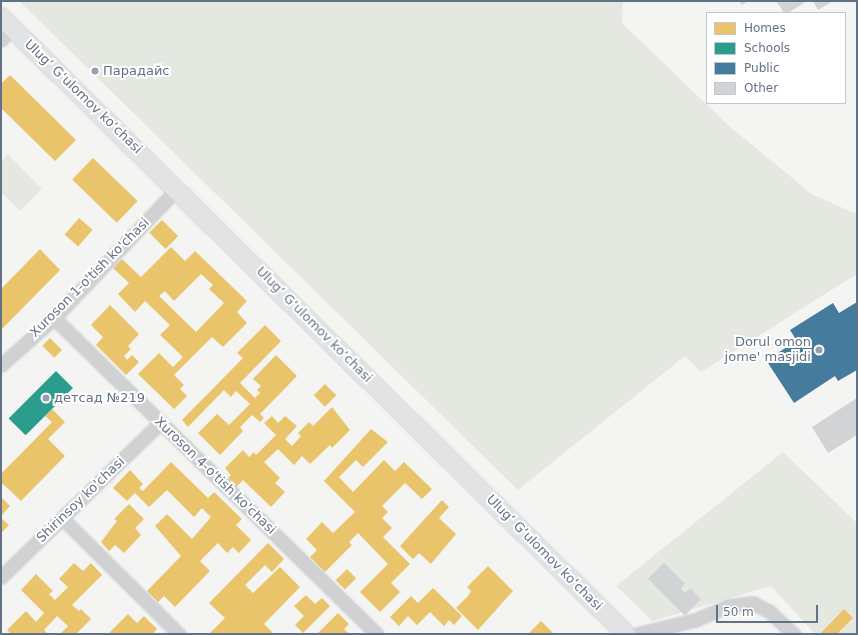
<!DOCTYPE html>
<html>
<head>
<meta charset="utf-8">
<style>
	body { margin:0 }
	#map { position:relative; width:858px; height:635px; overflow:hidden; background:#f4f5f3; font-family:"DejaVu Sans",sans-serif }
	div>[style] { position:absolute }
	.green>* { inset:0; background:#e4e8e1 }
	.homes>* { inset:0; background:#e9c46a; transform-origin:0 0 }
	.schools>* { inset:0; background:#2a9d8f; transform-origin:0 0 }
	.public>* { inset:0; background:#457b9d }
	.building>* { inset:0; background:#d2d3d4 }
	.roads { filter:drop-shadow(0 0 1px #d0d2d3) drop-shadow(0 0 1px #d0d2d3) }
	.street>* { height:13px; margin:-6.5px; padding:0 6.5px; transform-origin:6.5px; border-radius:6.5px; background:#d0d1d2 }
	.secondary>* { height:18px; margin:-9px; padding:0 9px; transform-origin:9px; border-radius:9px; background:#e2e3e4 }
	.dots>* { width:11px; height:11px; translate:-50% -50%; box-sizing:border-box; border:2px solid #fff; border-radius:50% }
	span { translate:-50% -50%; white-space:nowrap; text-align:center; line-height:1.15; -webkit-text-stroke:4px #fff; paint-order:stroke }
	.poi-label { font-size:13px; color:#627285 }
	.left { translate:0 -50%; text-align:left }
	.right { translate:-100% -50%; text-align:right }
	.street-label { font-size:13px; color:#627285 }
	.frame { position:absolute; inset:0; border:2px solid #627285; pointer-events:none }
	.legend { position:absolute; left:706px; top:12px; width:140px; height:92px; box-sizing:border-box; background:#fff; border:1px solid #c0c7ce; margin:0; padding:5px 7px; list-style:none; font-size:12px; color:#627285 }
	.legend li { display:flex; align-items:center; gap:8px; height:20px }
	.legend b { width:20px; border:1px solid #c0c7ce }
	.scale { position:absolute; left:716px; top:605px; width:102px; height:18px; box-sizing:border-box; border:2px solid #627285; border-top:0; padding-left:5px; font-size:12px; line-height:14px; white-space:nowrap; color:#627285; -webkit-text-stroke:3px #fff; paint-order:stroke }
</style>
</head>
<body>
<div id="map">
	<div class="green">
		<div style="clip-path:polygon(19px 1px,623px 1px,622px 23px,729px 126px,813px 195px,857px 214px,857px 274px,701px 372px,685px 356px,518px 490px)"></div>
		<div style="clip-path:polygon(8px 154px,42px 189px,20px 211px,1px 192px,1px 161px)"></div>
		<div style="clip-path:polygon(783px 452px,857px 523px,857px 634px,815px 634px,771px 586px,652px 621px,616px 586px)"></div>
	</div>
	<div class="homes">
		<div style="clip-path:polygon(10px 75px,76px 140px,55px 161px,1px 108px,1px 84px)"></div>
		<div style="left:93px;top:158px;width:62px;height:30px;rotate:44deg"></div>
		<div style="left:79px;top:218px;width:18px;height:22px;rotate:41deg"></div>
		<div style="left:162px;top:220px;width:23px;height:18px;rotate:45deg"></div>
		<div style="clip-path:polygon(evenodd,171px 247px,185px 261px,195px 251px,247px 301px,237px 312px,247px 323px,223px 347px,212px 337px,174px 375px,184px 385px,180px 389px,187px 396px,174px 409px,138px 374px,159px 353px,173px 367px,183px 357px,160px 335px,170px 325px,145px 301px,135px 312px,118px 294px,129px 283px,113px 268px,122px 259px,141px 277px,171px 247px,201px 274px,213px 285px,209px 289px,224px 303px,196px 332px,159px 296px,165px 291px,174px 301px,201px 274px)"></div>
		<div style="clip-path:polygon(40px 249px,60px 270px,1px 330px,1px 289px)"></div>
		<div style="clip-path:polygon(110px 305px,139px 334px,128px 346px,131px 349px,124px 356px,127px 360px,132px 355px,139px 362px,126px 375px,96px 345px,103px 337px,91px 325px)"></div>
		<div style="clip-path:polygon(265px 325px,281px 341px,240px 383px,255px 398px,260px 393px,257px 390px,261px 386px,253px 379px,276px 355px,297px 376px,260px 414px,264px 418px,260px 422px,252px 415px,240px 427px,243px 431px,220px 455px,198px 433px,217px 414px,229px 425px,250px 404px,236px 391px,231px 397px,224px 390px,188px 427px,182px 420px,243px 358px,237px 353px)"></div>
		<div style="left:50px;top:338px;width:17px;height:11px;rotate:45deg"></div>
		<div style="left:325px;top:384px;width:16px;height:16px;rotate:45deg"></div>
		<div style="clip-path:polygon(332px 407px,350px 430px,332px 448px,330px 445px,310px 464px,302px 456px,294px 465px,278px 449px,264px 462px,280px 478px,275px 483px,285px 492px,271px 507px,243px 480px,236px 487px,228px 478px,231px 475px,225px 468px,243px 450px,249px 457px,254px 452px,256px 455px,276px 435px,264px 423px,272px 416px,278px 423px,285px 416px,297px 426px,285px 439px,292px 446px,301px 436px,298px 433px,309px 422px,313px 426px)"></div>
		<div style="clip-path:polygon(52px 409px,65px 422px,48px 439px,65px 456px,21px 501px,3px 484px,1px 486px,1px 474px,52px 422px,45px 416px)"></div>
		<div style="clip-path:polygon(371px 429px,388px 442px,363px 467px,356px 460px,339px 477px,353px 492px,384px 460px,395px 471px,404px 462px,432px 489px,422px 499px,405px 483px,382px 506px,388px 512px,382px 518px,392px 528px,383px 537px,410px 564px,391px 583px,400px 592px,380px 612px,360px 592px,388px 564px,358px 533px,349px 542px,352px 545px,325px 572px,310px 557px,317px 550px,306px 539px,322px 522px,333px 533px,355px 512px,324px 481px)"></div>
		<div style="clip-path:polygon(171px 462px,208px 498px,214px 492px,242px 519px,236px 525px,251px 540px,239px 553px,233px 547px,227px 553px,218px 543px,200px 561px,210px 571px,175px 607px,164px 596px,158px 602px,147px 591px,181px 556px,155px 526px,167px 514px,192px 539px,211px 517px,202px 508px,194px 517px,167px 490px,149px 507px,135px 493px,127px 501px,113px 488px,130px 470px,143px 484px,139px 488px,143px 491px)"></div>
		<div style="clip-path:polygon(1px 497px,10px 506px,1px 516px)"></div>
		<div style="clip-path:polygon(442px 500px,449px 507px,439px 518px,456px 534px,431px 564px,419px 553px,413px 559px,400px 546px)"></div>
		<div style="clip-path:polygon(129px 504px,144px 519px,135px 528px,141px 535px,124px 553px,115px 545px,109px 551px,101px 542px,117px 521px,114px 519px)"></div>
		<div style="clip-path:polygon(1px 518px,9px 525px,1px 533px)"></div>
		<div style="clip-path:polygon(268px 543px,284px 559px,272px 572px,265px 565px,245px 585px,253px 593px,280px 567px,300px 587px,264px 624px,274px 634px,209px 634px,225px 618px,209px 603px)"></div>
		<div style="clip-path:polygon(74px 563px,83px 571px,91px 563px,102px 575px,72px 605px,79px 611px,81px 609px,91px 619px,76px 634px,60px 634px,68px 626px,57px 616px,44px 630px,48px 634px,11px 634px,7px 630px,26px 611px,36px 622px,44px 613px,21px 590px,36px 574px,53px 591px,49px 594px,55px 600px,68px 587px,59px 579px)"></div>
		<div style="clip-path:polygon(488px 566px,513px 591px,478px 630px,456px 608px,468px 596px,471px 591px,467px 587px)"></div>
		<div style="left:347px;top:569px;width:13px;height:16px;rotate:45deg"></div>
		<div style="clip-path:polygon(433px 588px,462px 616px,454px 625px,449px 620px,444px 626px,430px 612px,417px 625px,408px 616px,399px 626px,390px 617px,411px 596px,418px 603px)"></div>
		<div style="clip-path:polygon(306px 595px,315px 604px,322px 598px,330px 606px,303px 633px,295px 625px,304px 616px,294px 606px)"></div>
		<div style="clip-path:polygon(844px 609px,853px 618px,837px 634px,820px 634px)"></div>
		<div style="clip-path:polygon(338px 613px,349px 624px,344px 629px,349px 634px,317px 634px)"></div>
		<div style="clip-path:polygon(128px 614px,137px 623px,144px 616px,157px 629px,152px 634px,111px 634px,110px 632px)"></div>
		<div style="clip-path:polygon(541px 621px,554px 634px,528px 634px)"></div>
	</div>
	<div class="schools">
		<div style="left:56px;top:371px;width:24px;height:67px;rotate:45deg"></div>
	</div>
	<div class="public">
		<div style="clip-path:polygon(857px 302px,857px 370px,838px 381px,835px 376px,794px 403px,766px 360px,797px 341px,790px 330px,833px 303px,839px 313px)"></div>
	</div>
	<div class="building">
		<div style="clip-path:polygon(739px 1px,748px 1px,742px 5px)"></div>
		<div style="clip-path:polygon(779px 1px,807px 1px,788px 13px,784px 13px,777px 2px)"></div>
		<div style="clip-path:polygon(813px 1px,833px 1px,818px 10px)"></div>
		<div style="clip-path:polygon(857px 398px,857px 435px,828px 453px,812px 427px)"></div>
		<div style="clip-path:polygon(664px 563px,685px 584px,681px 589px,685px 593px,690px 588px,701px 599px,685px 616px,648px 579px)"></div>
	</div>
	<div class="roads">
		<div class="street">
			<div style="left:1px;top:40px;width:9px;rotate:-49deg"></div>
			<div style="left:54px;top:318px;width:452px;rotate:44.4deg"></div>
			<div style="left:1px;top:365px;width:71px;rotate:-41.6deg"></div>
			<div style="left:54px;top:318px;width:178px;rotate:-46.4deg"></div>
			<div style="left:62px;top:518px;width:165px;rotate:44.8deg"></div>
			<div style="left:1px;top:577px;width:221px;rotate:-44.1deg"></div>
			<div style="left:637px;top:634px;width:60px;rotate:-13.6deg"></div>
			<div style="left:695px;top:620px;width:36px;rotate:-23deg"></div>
			<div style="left:728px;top:606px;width:25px;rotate:-7deg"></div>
			<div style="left:753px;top:603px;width:18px;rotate:27deg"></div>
			<div style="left:769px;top:611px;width:34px;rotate:43deg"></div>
		</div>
		<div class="secondary">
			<div style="left:1px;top:17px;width:878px;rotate:44.63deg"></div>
		</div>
	</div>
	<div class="dots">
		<div style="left:95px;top:71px;background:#95a0ac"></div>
		<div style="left:819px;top:350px;background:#95a0ac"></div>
		<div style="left:46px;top:398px;background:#95a0ac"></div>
	</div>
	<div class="poi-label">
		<span class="left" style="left:103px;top:71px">Парадайс</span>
		<span class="right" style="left:811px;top:350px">Dorul omon<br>jome' masjidi</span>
		<span class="left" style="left:54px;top:398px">детсад №219</span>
	</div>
	<div class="street-label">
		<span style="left:83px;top:97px;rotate:44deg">Ulugʻ Gʻulomov koʻchasi</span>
		<span style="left:90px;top:278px;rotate:-45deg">Хuroson 1-o'tish ko'chasi</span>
		<span style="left:314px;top:325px;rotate:45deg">Ulugʻ Gʻulomov koʻchasi</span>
		<span style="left:215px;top:476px;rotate:44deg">Xuroson 4-o'tish ko'chasi</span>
		<span style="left:81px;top:500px;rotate:-44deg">Shirinsoy ko'chasi</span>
		<span style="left:544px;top:553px;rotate:45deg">Ulugʻ Gʻulomov koʻchasi</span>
	</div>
	<div class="frame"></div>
	<ul class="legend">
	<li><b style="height:11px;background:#e9c46a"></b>Homes</li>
	<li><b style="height:11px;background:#2a9d8f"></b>Schools</li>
	<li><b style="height:11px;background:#457b9d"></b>Public</li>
	<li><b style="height:11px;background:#d2d3d4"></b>Other</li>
	</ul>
	<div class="scale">50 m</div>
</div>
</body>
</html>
